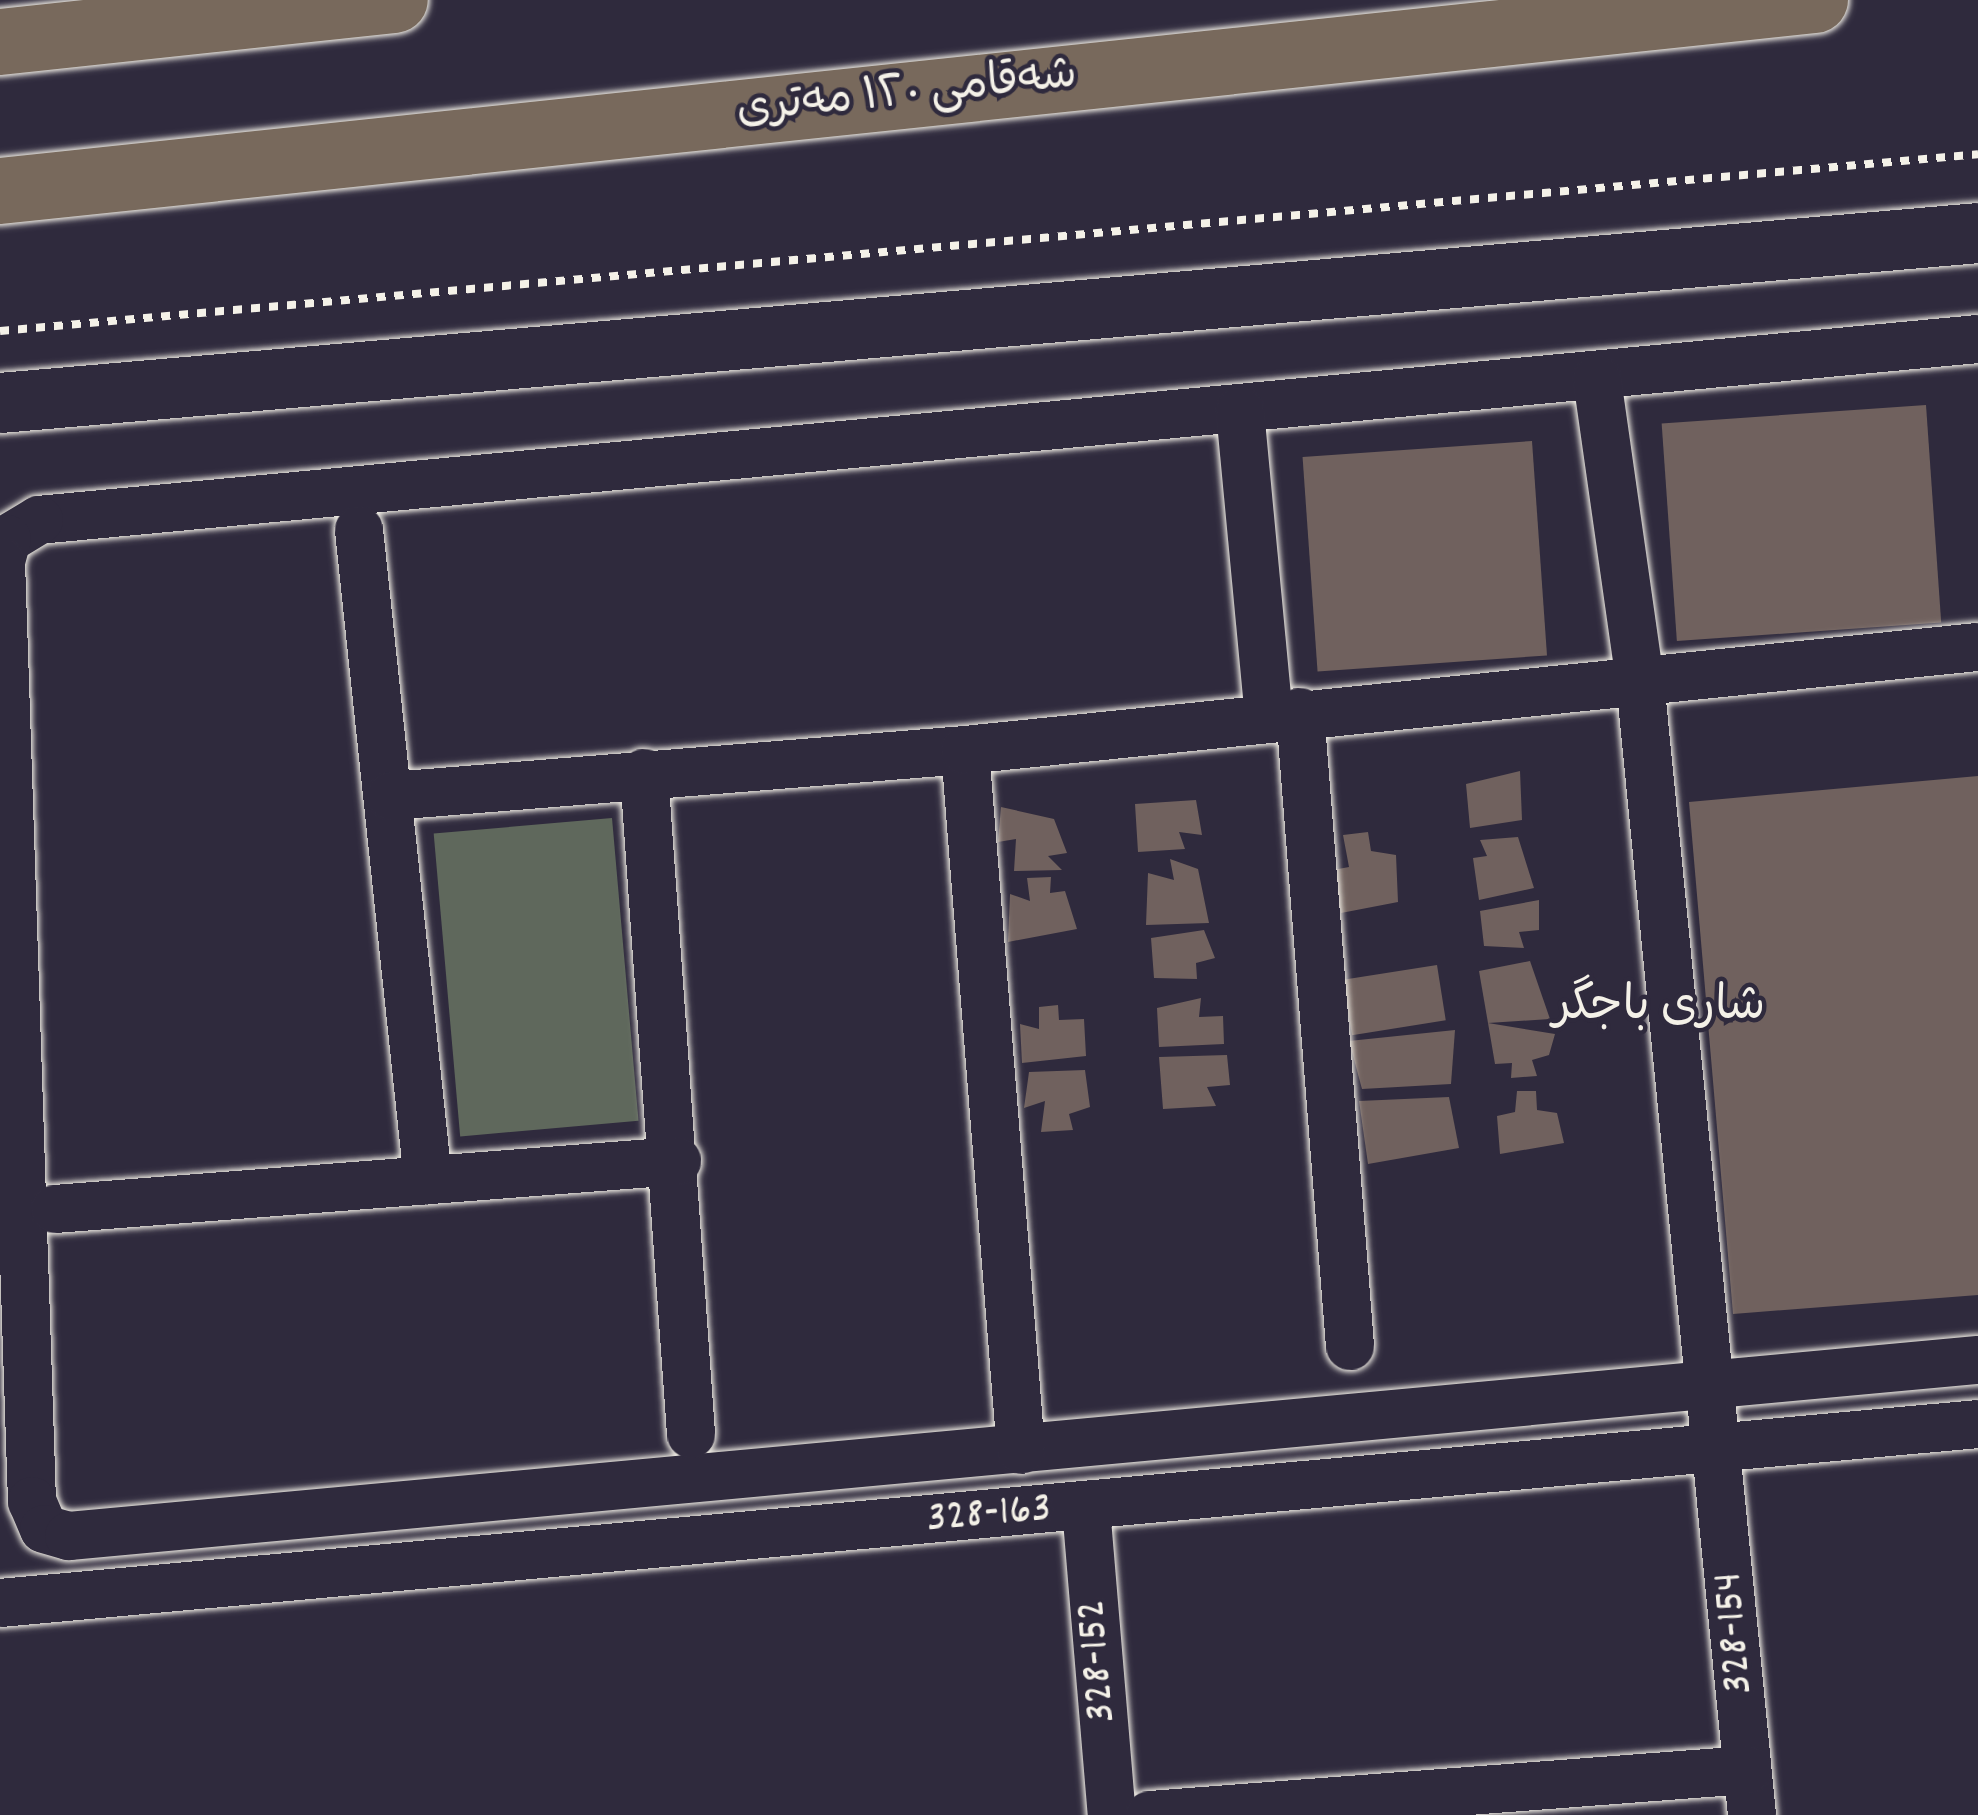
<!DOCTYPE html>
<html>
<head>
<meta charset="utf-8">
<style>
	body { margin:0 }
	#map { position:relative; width:1978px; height:1815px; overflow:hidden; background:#2f2a3d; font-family:Dekko,"Playpen Sans Arabic",sans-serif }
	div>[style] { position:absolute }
	.green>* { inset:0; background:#5f685c; transform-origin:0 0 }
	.building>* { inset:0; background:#70615e; transform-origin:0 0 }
	.path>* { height:8px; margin-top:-4px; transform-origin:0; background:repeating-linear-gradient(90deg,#f4f1e8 0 9px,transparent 0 18px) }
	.roads { filter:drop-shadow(0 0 3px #f4f1e8) drop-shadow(0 0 3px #f4f1e8) }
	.minor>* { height:48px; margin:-24px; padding:0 24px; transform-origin:24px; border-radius:24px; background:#2f2a3d }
	.tertiary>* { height:60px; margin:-30px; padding:0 30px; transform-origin:30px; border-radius:30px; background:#2f2a3d }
	.motorway>* { height:66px; margin:-33px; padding:0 33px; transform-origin:33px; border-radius:33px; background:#78695c }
	span { translate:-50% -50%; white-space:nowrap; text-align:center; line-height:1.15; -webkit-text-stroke:9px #2f2a3d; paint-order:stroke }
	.street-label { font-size:45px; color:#f4f1e8 }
	.neighbourhood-label { font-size:48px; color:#f4f1e8 }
</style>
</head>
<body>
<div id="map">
	<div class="green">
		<div style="left:612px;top:818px;width:304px;height:179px;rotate:85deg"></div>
	</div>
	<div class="building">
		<div style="left:1926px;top:405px;width:218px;height:265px;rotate:86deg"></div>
		<div style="left:1532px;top:441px;width:215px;height:230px;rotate:86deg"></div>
		<div style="clip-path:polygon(1520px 771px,1522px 820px,1470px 828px,1466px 784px)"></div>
		<div style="clip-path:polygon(1978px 776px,1978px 1295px,1733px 1314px,1689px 802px)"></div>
		<div style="clip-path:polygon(1196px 800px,1202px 835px,1179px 832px,1185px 849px,1138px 852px,1135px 804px)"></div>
		<div style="clip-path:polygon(1001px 807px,1054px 819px,1067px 853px,1048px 856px,1062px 870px,1014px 871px,1016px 839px,998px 842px)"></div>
		<div style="clip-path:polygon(1368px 832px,1371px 851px,1396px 855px,1398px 902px,1341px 913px,1333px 870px,1349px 867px,1343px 835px)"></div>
		<div style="clip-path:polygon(1518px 837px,1534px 888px,1479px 900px,1473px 858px,1487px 856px,1480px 840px)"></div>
		<div style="clip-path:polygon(1170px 859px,1198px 869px,1209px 923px,1146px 925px,1148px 873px,1174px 880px)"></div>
		<div style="clip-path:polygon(1051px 877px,1050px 893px,1065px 891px,1077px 929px,1008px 942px,1010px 894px,1030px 901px,1027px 878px)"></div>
		<div style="clip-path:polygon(1539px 900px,1539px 930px,1519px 932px,1524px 948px,1484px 946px,1480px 911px)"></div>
		<div style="clip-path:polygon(1204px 930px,1215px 958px,1196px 963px,1197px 979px,1154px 978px,1151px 938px)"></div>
		<div style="clip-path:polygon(1530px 961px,1550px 1019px,1488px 1023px,1479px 971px)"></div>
		<div style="left:1437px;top:965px;width:56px;height:95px;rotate:81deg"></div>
		<div style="clip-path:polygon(1201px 998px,1199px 1017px,1223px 1016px,1224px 1044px,1159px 1047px,1157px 1008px)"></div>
		<div style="clip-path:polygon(1058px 1005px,1059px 1020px,1084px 1019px,1086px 1056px,1022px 1063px,1020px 1024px,1039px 1029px,1039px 1007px)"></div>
		<div style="clip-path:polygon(1488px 1023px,1555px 1034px,1549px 1055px,1532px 1060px,1537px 1076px,1511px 1078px,1512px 1063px,1495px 1064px)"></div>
		<div style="clip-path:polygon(1455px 1030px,1451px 1084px,1362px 1089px,1349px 1041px)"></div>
		<div style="clip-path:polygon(1227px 1055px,1230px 1085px,1207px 1087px,1216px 1106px,1163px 1109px,1159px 1057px)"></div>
		<div style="clip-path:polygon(1085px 1070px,1090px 1107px,1069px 1114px,1073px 1130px,1041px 1132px,1045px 1101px,1024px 1108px,1029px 1072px)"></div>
		<div style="clip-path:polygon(1517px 1091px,1536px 1091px,1537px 1110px,1557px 1113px,1564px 1143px,1500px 1154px,1497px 1116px,1515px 1112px)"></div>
		<div style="clip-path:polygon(1449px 1097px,1459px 1148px,1368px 1164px,1359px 1101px)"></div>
	</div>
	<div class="path">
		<div style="left:0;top:331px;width:1986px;rotate:-5.11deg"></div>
	</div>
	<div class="roads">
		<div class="minor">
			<div style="left:1978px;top:339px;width:1947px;rotate:174.67deg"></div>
			<div style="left:39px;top:520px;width:37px;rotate:149deg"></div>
			<div style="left:7px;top:539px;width:24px;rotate:105deg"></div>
			<div style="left:1px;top:562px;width:940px;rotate:88.11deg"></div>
			<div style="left:32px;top:1501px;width:30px;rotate:67deg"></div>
			<div style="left:44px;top:1529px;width:26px;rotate:16deg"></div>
			<div style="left:69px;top:1536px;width:1917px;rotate:-5.27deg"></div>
			<div style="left:1597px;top:379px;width:305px;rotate:81.9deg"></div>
			<div style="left:1640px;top:681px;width:1140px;rotate:84.36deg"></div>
			<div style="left:1240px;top:411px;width:305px;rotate:84.6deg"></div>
			<div style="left:359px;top:530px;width:654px;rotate:83.94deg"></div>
			<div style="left:1300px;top:712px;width:636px;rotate:85.49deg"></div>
			<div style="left:965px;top:750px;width:702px;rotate:85.43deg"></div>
			<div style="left:644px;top:773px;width:663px;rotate:85.93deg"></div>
			<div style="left:391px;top:796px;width:576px;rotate:-4.58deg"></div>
			<div style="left:965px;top:750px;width:1018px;rotate:-5.81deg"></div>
			<div style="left:55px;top:1209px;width:624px;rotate:-4.41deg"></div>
			<div style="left:1086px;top:1508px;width:308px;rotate:85.2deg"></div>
			<div style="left:0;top:1603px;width:1986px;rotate:-5.17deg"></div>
			<div style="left:1150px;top:1815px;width:599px;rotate:-4.31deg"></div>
		</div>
		<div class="tertiary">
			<div style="left:0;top:403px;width:1985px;rotate:-4.91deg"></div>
		</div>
		<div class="motorway">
			<div style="left:0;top:42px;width:397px;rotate:-6.1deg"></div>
			<div style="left:0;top:191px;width:1825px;rotate:-6.01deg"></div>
		</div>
	</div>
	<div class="street-label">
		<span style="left:907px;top:95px;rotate:-6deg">شەقامی ١٢٠ مەتری</span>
		<span style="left:989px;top:1516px;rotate:-5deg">328-163</span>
		<span style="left:1736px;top:1633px;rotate:-95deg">328-154</span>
		<span style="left:1099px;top:1661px;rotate:-95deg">328-152</span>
	</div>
	<div class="neighbourhood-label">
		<span style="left:1659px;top:1009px">شاری باجگر</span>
	</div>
</div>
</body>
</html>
